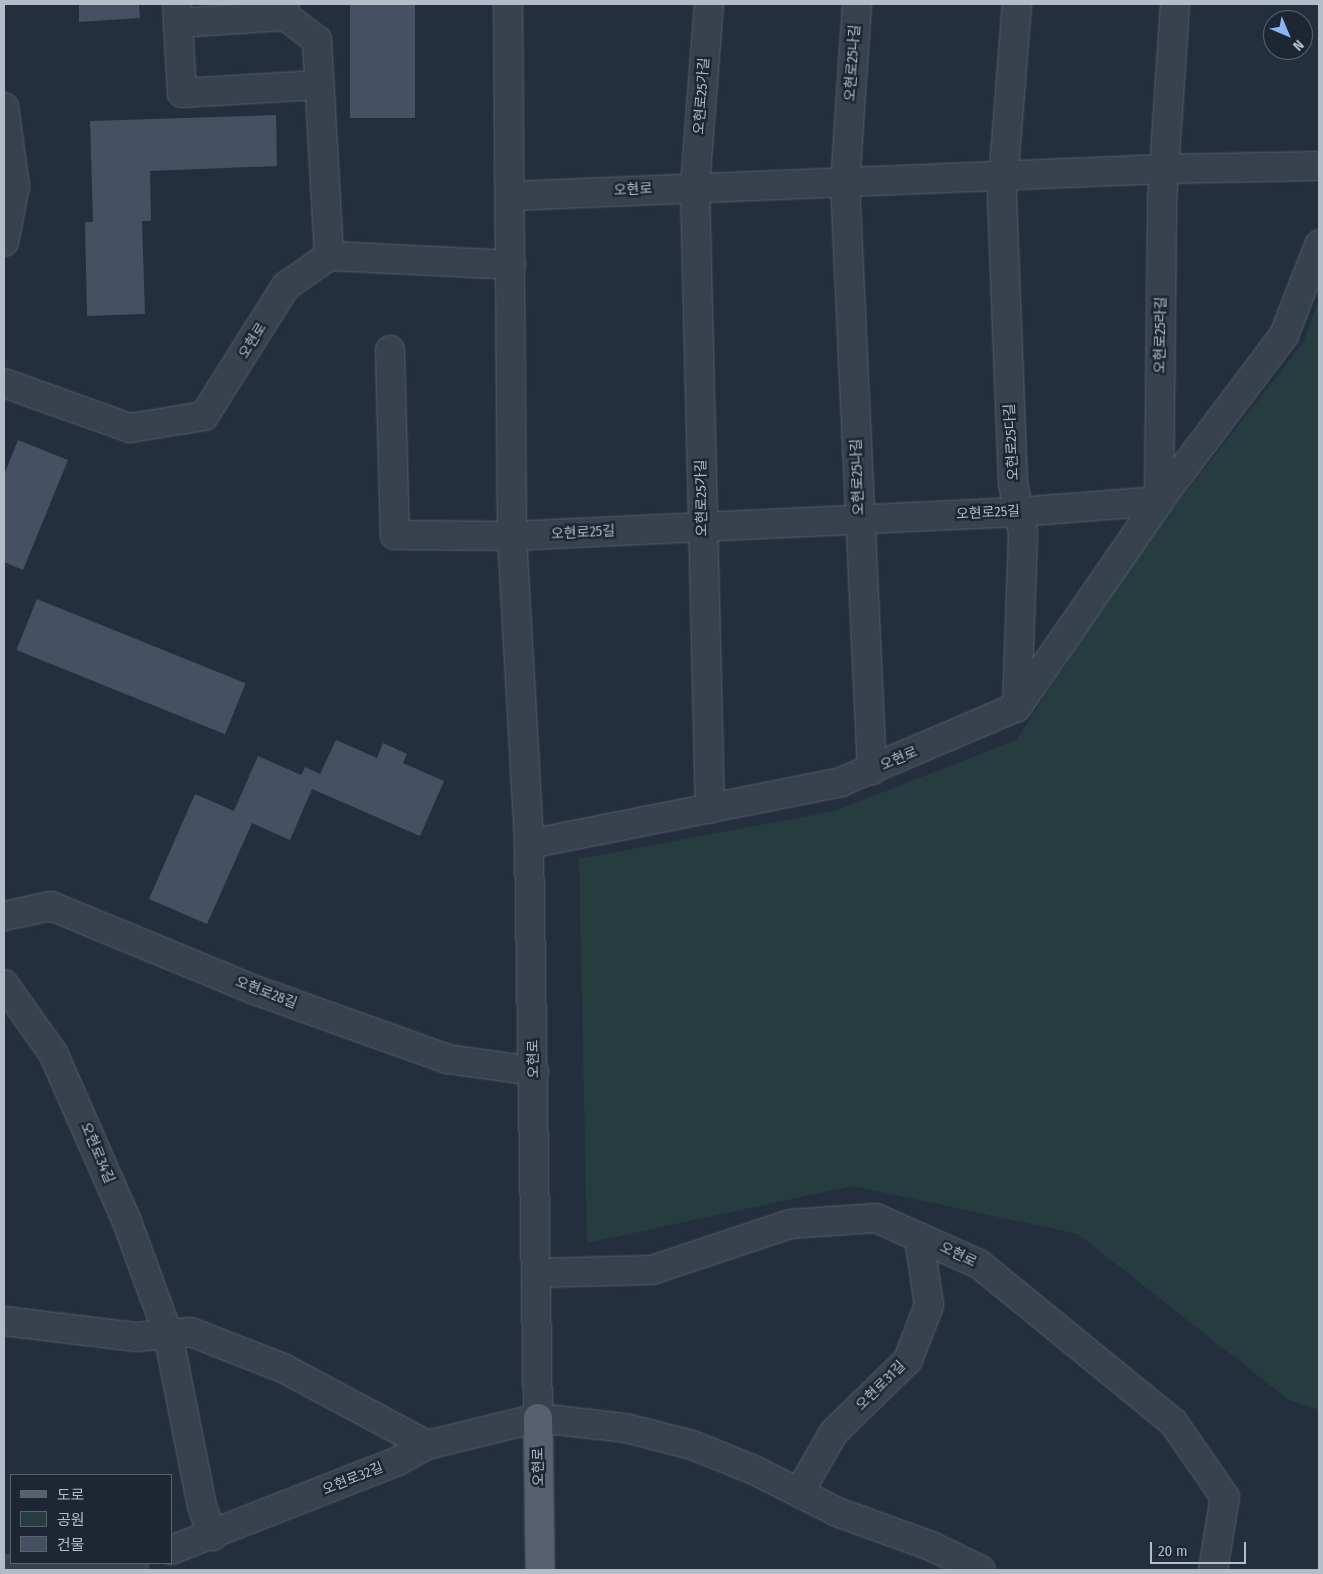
<!DOCTYPE html>
<html>
<head>
<meta charset="utf-8">
<style>
	body { margin:0 }
	#map { position:relative; width:1323px; height:1574px; overflow:hidden; background:#242f3e; font-family:"Fira Sans Condensed","Noto Sans KR",sans-serif }
	div>[style] { position:absolute }
	.green>* { inset:0; background:#263c3f }
	.building>* { inset:0; background:#455162; transform-origin:0 0 }
	.roads { filter:drop-shadow(0 0 1px #565f6c) drop-shadow(0 0 1px #565f6c) }
	.minor>* { height:28px; margin:-14px; padding:0 14px; transform-origin:14px; border-radius:14px; background:#38414e }
	.major>* { height:28px; margin:-14px; padding:0 14px; transform-origin:14px; border-radius:14px; background:#56606e }
	span { translate:-50% -50%; white-space:nowrap; text-align:center; line-height:1.15; -webkit-text-stroke:5px #1d2633; paint-order:stroke }
	.street-label { font-size:14px; color:#b4bcc9 }
	.frame { position:absolute; inset:0; border:5px solid #b4bcc9; pointer-events:none }
	.legend { position:absolute; left:10px; top:1474px; width:162px; height:90px; box-sizing:border-box; background:#1d2633; border:1px solid #59626f; margin:0; padding:6px 9px; list-style:none; font-size:15px; color:#b4bcc9 }
	.legend li { display:flex; align-items:center; gap:10px; height:25px }
	.legend b { width:25px; border:1px solid #59626f }
	.north { position:absolute; left:1263px; top:10px; width:50px; height:50px; box-sizing:border-box; background:#1d2633; border:1px solid #59626f; border-radius:50%; rotate:135deg; font-size:14px; font-weight:700; line-height:20px; text-align:center; color:#b4bcc9 }
	.north::after { content:''; display:block; margin:auto; width:18px; height:22px; background:#8ab4f8; clip-path:polygon(50% 0,100% 100%,50% 72%,0 100%) }
	.scale { position:absolute; left:1150px; top:1542px; width:96px; height:22px; box-sizing:border-box; border:2px solid #b4bcc9; border-top:0; padding-left:6px; font-size:15px; line-height:18px; white-space:nowrap; color:#b4bcc9; -webkit-text-stroke:4px #1d2633; paint-order:stroke }
</style>
</head>
<body>
<div id="map">
	<div class="green">
		<div style="clip-path:polygon(1319px 298px,1319px 1410px,1289px 1400px,1078px 1234px,853px 1186px,587px 1243px,579px 859px,835px 811px,1016px 740px,1138px 553px,1303px 343px)"></div>
	</div>
	<div class="building">
		<div style="clip-path:polygon(79px 4px,139px 4px,140px 18px,79px 22px)"></div>
		<div style="left:350px;top:4px;width:65px;height:114px"></div>
		<div style="clip-path:polygon(276px 115px,277px 166px,150px 171px,151px 221px,142px 221px,145px 314px,87px 316px,85px 222px,93px 222px,90px 121px)"></div>
		<div style="clip-path:polygon(18px 440px,68px 460px,23px 570px,4px 562px,4px 475px)"></div>
		<div style="left:37px;top:599px;width:225px;height:55px;rotate:22deg"></div>
		<div style="clip-path:polygon(336px 740px,377px 758px,383px 743px,407px 754px,403px 763px,444px 781px,420px 836px,312px 789px,290px 840px,252px 823px,207px 924px,149px 899px,195px 794px,234px 811px,258px 756px,301px 775px,305px 767px,320px 774px)"></div>
	</div>
	<div class="roads">
		<div class="minor">
			<div style="left:177px;top:4px;width:89px;rotate:86.8deg"></div>
			<div style="left:182px;top:93px;width:136px;rotate:-3.4deg"></div>
			<div style="left:284px;top:4px;width:12px;rotate:85deg"></div>
			<div style="left:285px;top:16px;width:40px;rotate:37deg"></div>
			<div style="left:317px;top:40px;width:216px;rotate:86.8deg"></div>
			<div style="left:508px;top:4px;width:532px;rotate:89.57deg"></div>
			<div style="left:512px;top:536px;width:308px;rotate:86.8deg"></div>
			<div style="left:529px;top:844px;width:574px;rotate:89.1deg"></div>
			<div style="left:709px;top:4px;width:184px;rotate:94.4deg"></div>
			<div style="left:695px;top:187px;width:622px;rotate:88.62deg"></div>
			<div style="left:857px;top:4px;width:179px;rotate:93.8deg"></div>
			<div style="left:845px;top:183px;width:588px;rotate:87.37deg"></div>
			<div style="left:178px;top:23px;width:107px;rotate:-3.7deg"></div>
			<div style="left:4px;top:107px;width:80px;rotate:82.1deg"></div>
			<div style="left:15px;top:186px;width:57px;rotate:101.1deg"></div>
			<div style="left:511px;top:196px;width:654px;rotate:-2.37deg"></div>
			<div style="left:1164px;top:169px;width:155px;rotate:-1.1deg"></div>
			<div style="left:390px;top:350px;width:185px;rotate:88.5deg"></div>
			<div style="left:395px;top:535px;width:117px;rotate:0.5deg"></div>
			<div style="left:512px;top:536px;width:507px;rotate:-2.72deg"></div>
			<div style="left:1018px;top:512px;width:141px;rotate:-4.5deg"></div>
			<div style="left:4px;top:383px;width:134px;rotate:19.7deg"></div>
			<div style="left:130px;top:428px;width:75px;rotate:-9.2deg"></div>
			<div style="left:204px;top:416px;width:154px;rotate:-57.8deg"></div>
			<div style="left:286px;top:286px;width:52px;rotate:-34.9deg"></div>
			<div style="left:329px;top:256px;width:182px;rotate:2.8deg"></div>
			<div style="left:1159px;top:501px;width:300px;rotate:-89.4deg"></div>
			<div style="left:1162px;top:201px;width:197px;rotate:-86.2deg"></div>
			<div style="left:1017px;top:707px;width:173px;rotate:-88deg"></div>
			<div style="left:1023px;top:534px;width:52px;rotate:-101.1deg"></div>
			<div style="left:1013px;top:483px;width:289px;rotate:-92.2deg"></div>
			<div style="left:1002px;top:194px;width:191px;rotate:-85.5deg"></div>
			<div style="left:529px;top:844px;width:318px;rotate:-11.2deg"></div>
			<div style="left:841px;top:782px;width:191px;rotate:-23.1deg"></div>
			<div style="left:1017px;top:707px;width:250px;rotate:-55.4deg"></div>
			<div style="left:1159px;top:501px;width:208px;rotate:-53deg"></div>
			<div style="left:1284px;top:335px;width:97px;rotate:-68.7deg"></div>
			<div style="left:4px;top:916px;width:48px;rotate:-12deg"></div>
			<div style="left:51px;top:906px;width:217px;rotate:22.4deg"></div>
			<div style="left:252px;top:989px;width:207px;rotate:19.7deg"></div>
			<div style="left:447px;top:1059px;width:88px;rotate:7.9deg"></div>
			<div style="left:4px;top:984px;width:85px;rotate:54.6deg"></div>
			<div style="left:53px;top:1053px;width:181px;rotate:66.3deg"></div>
			<div style="left:126px;top:1219px;width:122px;rotate:69.9deg"></div>
			<div style="left:168px;top:1334px;width:175px;rotate:78.8deg"></div>
			<div style="left:202px;top:1506px;width:32px;rotate:70deg"></div>
			<div style="left:536px;top:1273px;width:116px;rotate:-1.5deg"></div>
			<div style="left:652px;top:1270px;width:145px;rotate:-18.4deg"></div>
			<div style="left:790px;top:1224px;width:86px;rotate:-4deg"></div>
			<div style="left:876px;top:1218px;width:113px;rotate:24.1deg"></div>
			<div style="left:979px;top:1264px;width:250px;rotate:39.2deg"></div>
			<div style="left:1173px;top:1422px;width:91px;rotate:55.3deg"></div>
			<div style="left:1225px;top:1497px;width:74px;rotate:99.3deg"></div>
			<div style="left:4px;top:1321px;width:134px;rotate:6.9deg"></div>
			<div style="left:137px;top:1337px;width:54px;rotate:-5.3deg"></div>
			<div style="left:191px;top:1332px;width:99px;rotate:21.4deg"></div>
			<div style="left:283px;top:1368px;width:163px;rotate:28.1deg"></div>
			<div style="left:799px;top:1493px;width:70px;rotate:-60.2deg"></div>
			<div style="left:834px;top:1432px;width:103px;rotate:-44.2deg"></div>
			<div style="left:908px;top:1360px;width:59px;rotate:-69.1deg"></div>
			<div style="left:929px;top:1305px;width:69px;rotate:-98.4deg"></div>
			<div style="left:171px;top:1550px;width:242px;rotate:-21.4deg"></div>
			<div style="left:396px;top:1462px;width:35px;rotate:-29deg"></div>
			<div style="left:427px;top:1445px;width:114px;rotate:-13.7deg"></div>
			<div style="left:538px;top:1418px;width:89px;rotate:6.5deg"></div>
			<div style="left:626px;top:1428px;width:68px;rotate:14.4deg"></div>
			<div style="left:692px;top:1445px;width:65px;rotate:21.8deg"></div>
			<div style="left:752px;top:1469px;width:95px;rotate:26.8deg"></div>
			<div style="left:837px;top:1512px;width:100px;rotate:19.9deg"></div>
			<div style="left:931px;top:1546px;width:55px;rotate:25.6deg"></div>
			<div style="left:4px;top:1570px;width:130px;rotate:-3.1deg"></div>
		</div>
		<div class="major">
			<div style="left:538px;top:1418px;width:152px;rotate:89.2deg"></div>
		</div>
	</div>
	<div class="street-label">
		<span style="left:853px;top:63px;rotate:-86deg">오현로25나길</span>
		<span style="left:702px;top:96px;rotate:-86deg">오현로25가길</span>
		<span style="left:633px;top:190px;rotate:-3deg">오현로</span>
		<span style="left:1161px;top:335px;rotate:-89deg">오현로25라길</span>
		<span style="left:253px;top:341px;rotate:-58deg">오현로</span>
		<span style="left:1012px;top:442px;rotate:-93deg">오현로25다길</span>
		<span style="left:858px;top:477px;rotate:-92deg">오현로25나길</span>
		<span style="left:702px;top:498px;rotate:-91deg">오현로25가길</span>
		<span style="left:988px;top:513px;rotate:-3deg">오현로25길</span>
		<span style="left:583px;top:533px;rotate:-3deg">오현로25길</span>
		<span style="left:899px;top:759px;rotate:-23deg">오현로</span>
		<span style="left:266px;top:993px;rotate:21deg">오현로28길</span>
		<span style="left:534px;top:1059px;rotate:-91deg">오현로</span>
		<span style="left:97px;top:1153px;rotate:67deg">오현로34길</span>
		<span style="left:958px;top:1255px;rotate:26deg">오현로</span>
		<span style="left:881px;top:1386px;rotate:-45deg">오현로31길</span>
		<span style="left:539px;top:1467px;rotate:-91deg">오현로</span>
		<span style="left:353px;top:1479px;rotate:-22deg">오현로32길</span>
	</div>
	<div class="frame"></div>
	<ul class="legend">
	<li><b style="height:6px;background:#56606e"></b>도로</li>
	<li><b style="height:14px;background:#263c3f"></b>공원</li>
	<li><b style="height:14px;background:#455162"></b>건물</li>
	</ul>
	<div class="north">N</div>
	<div class="scale">20 m</div>
</div>
</body>
</html>
